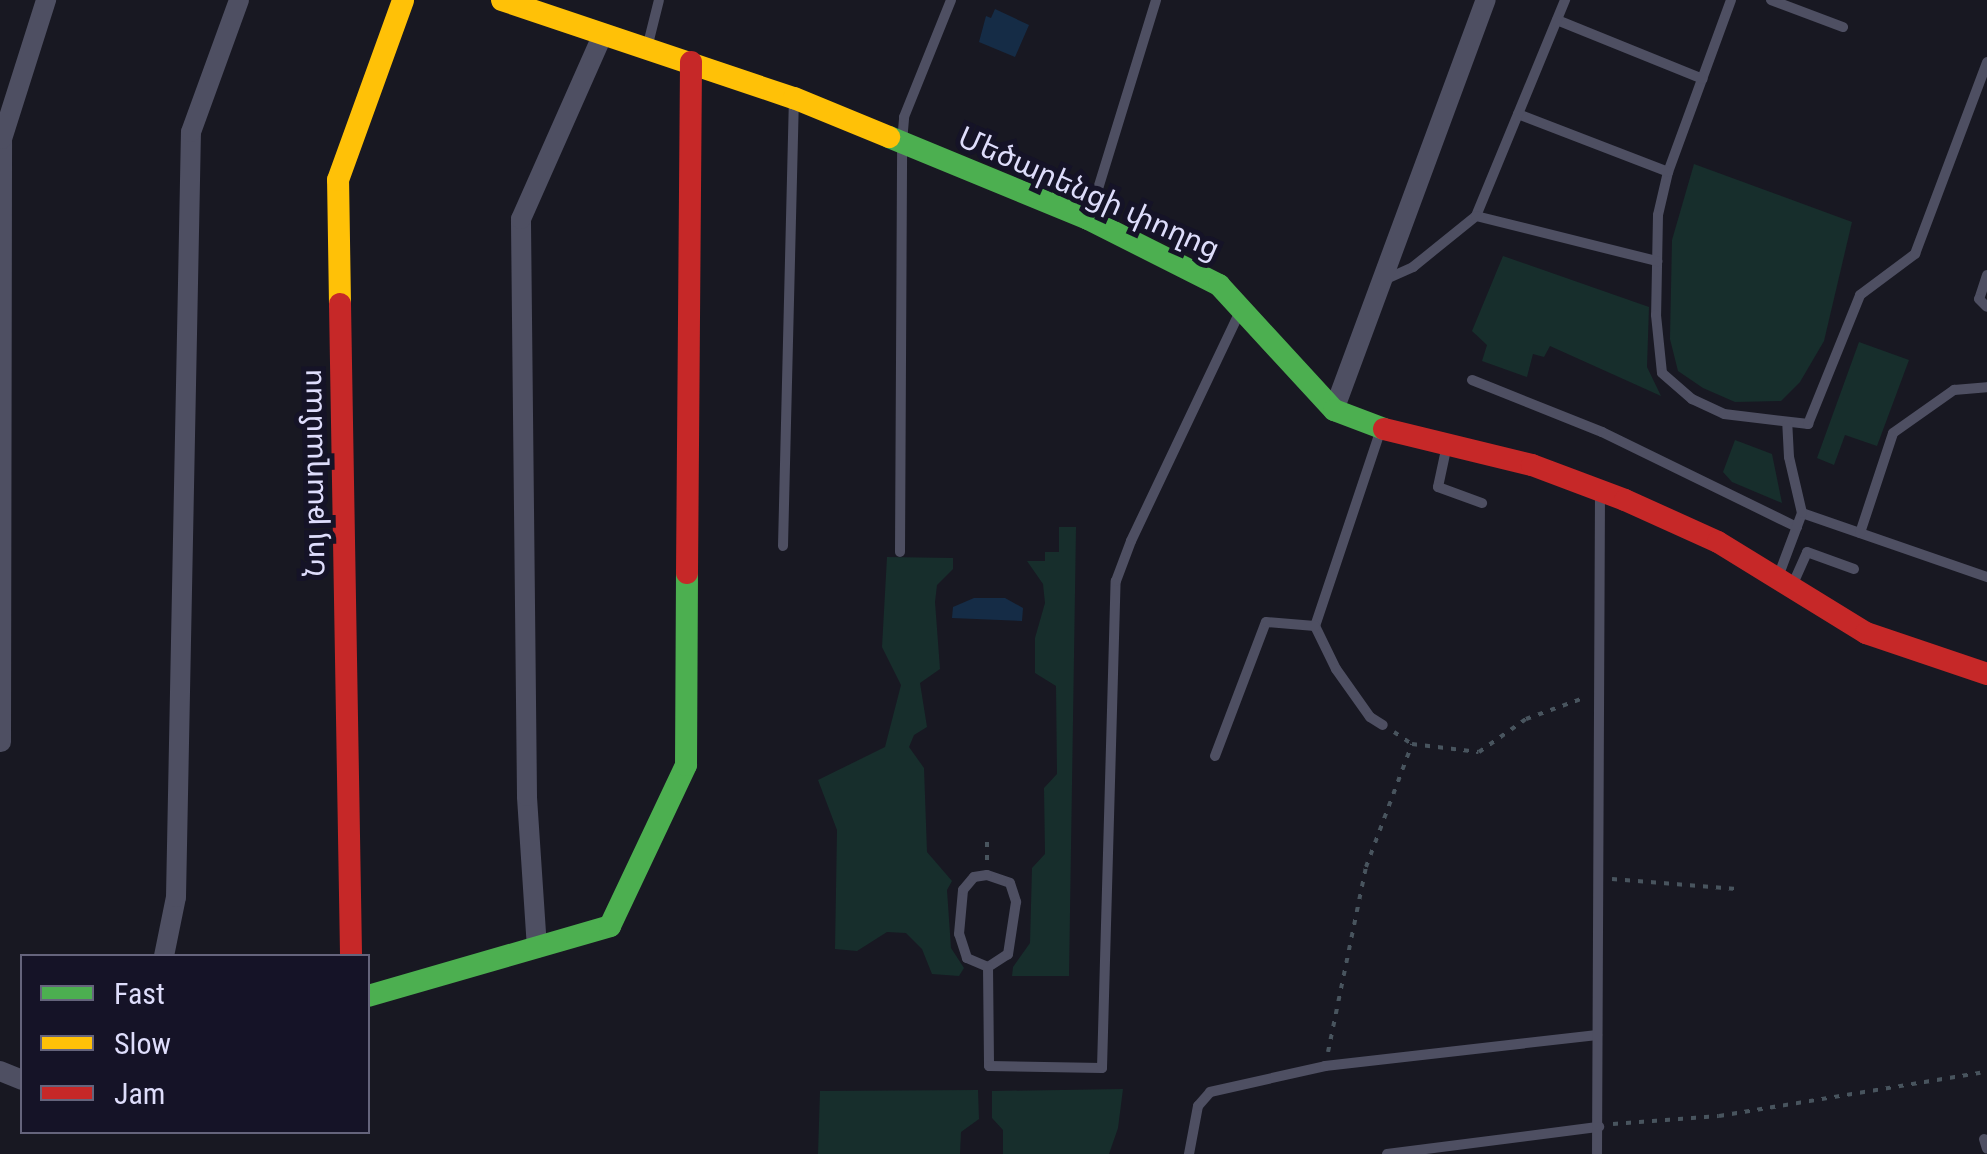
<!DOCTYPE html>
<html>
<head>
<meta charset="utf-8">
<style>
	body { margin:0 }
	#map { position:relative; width:1987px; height:1154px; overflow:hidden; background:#181822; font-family:"Roboto Condensed","Noto Sans Armenian",sans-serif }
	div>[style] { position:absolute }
	.green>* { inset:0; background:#172e2c }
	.water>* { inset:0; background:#152c46 }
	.path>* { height:4px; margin-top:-2px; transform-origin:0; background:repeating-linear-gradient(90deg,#48545e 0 5px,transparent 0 13px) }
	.lane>* { height:10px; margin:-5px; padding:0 5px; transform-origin:5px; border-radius:5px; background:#4e4f62 }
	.street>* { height:20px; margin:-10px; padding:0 10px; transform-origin:10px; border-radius:10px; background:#4e4f62 }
	.fast>* { height:22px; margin:-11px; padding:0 11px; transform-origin:11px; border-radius:11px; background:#4caf50 }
	.slow>* { height:22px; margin:-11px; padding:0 11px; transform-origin:11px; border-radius:11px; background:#ffc107 }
	.jam>* { height:22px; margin:-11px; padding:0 11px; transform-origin:11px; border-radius:11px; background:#c62828 }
	span { translate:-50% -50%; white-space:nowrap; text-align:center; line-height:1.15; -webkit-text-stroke:10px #151327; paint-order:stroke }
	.street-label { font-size:30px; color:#deddfb }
	.legend { position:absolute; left:20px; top:954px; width:350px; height:180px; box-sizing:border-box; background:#151327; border:2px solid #65647c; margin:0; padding:12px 18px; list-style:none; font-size:30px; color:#deddfb }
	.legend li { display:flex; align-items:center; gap:20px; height:50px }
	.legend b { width:50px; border:2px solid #65647c }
</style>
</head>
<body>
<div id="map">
	<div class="green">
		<div style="clip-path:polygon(1694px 164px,1852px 222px,1824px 341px,1800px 382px,1781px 401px,1735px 402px,1703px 388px,1678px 371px,1670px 339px,1672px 240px)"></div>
		<div style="clip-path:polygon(1503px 256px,1649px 307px,1647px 367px,1661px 396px,1550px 346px,1544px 357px,1533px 354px,1527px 377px,1482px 361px,1487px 345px,1472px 331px)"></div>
		<div style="clip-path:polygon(1859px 342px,1909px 360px,1877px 446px,1845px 435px,1834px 465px,1817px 458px)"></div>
		<div style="clip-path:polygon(1735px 440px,1772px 454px,1782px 503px,1732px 482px,1723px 472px)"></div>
		<div style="clip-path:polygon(1059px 527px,1076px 527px,1069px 976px,1012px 976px,1013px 967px,1030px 943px,1032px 868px,1045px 854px,1044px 788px,1057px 774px,1056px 686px,1035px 673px,1035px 638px,1045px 603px,1043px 584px,1027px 561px,1045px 561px,1045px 552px,1059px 552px)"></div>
		<div style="clip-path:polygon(887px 557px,953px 558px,953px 569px,937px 585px,935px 602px,940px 669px,920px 683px,927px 727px,914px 735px,909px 747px,924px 768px,927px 852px,952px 881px,947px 890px,951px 948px,964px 968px,959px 976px,932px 974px,922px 949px,906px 933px,887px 932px,857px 951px,835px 949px,837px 830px,818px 780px,885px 747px,901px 685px,882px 647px)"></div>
		<div style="clip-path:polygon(1123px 1089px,1118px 1128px,1109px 1154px,1003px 1154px,1003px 1130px,992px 1118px,992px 1091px)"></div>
		<div style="clip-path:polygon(978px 1090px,979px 1119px,961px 1132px,960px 1154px,818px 1154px,820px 1091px)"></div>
	</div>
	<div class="water">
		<div style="clip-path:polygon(995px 9px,1029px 25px,1015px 57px,979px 42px,986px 16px,991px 18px)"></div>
		<div style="clip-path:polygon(974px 598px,1005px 598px,1023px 608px,1022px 621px,952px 618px,953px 607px)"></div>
	</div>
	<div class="path">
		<div style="left:1394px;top:732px;width:22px;rotate:34deg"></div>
		<div style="left:1412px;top:744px;width:67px;rotate:6.8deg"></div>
		<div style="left:1479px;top:752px;width:57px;rotate:-35.1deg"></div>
		<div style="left:1526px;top:719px;width:64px;rotate:-20.1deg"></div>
		<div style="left:987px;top:860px;width:26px;rotate:-90deg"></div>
		<div style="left:1612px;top:879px;width:125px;rotate:4.6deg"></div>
		<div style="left:1328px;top:1052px;width:189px;rotate:-78.4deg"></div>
		<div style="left:1366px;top:867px;width:131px;rotate:-69.5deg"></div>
		<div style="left:1613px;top:1124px;width:106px;rotate:-4.3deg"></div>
		<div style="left:1719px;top:1116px;width:265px;rotate:-9.4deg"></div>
	</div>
	<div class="lane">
		<div style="left:1731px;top:0;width:183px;rotate:110.1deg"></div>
		<div style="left:1668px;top:172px;width:44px;rotate:103.1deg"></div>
		<div style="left:1658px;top:215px;width:100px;rotate:91.1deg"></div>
		<div style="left:1656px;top:315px;width:58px;rotate:84.1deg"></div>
		<div style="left:1662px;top:373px;width:40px;rotate:41deg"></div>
		<div style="left:1692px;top:399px;width:35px;rotate:25deg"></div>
		<div style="left:1724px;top:414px;width:85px;rotate:6.8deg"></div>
		<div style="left:1808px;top:424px;width:139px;rotate:-68deg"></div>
		<div style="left:1860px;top:295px;width:69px;rotate:-36.7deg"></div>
		<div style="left:1915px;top:254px;width:205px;rotate:-69.4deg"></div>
		<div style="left:1771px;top:0;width:77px;rotate:20.6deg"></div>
		<div style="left:1557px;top:20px;width:157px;rotate:22deg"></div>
		<div style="left:647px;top:48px;width:49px;rotate:-76deg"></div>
		<div style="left:1518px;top:114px;width:161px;rotate:21.1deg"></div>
		<div style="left:1476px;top:216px;width:234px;rotate:-67.6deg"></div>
		<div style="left:1089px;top:218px;width:228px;rotate:-72.9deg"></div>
		<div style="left:1987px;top:275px;width:25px;rotate:108deg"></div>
		<div style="left:1979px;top:299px;width:11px;rotate:45deg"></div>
		<div style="left:1384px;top:280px;width:32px;rotate:-24deg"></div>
		<div style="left:1413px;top:267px;width:81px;rotate:-39deg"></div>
		<div style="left:1476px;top:216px;width:187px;rotate:14deg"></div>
		<div style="left:1472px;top:380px;width:140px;rotate:21.8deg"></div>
		<div style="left:1602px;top:432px;width:217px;rotate:26deg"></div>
		<div style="left:1381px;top:429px;width:208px;rotate:108.5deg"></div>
		<div style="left:1315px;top:626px;width:48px;rotate:64deg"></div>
		<div style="left:1336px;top:669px;width:59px;rotate:54.7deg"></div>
		<div style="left:1370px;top:717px;width:15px;rotate:32deg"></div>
		<div style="left:1447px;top:445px;width:43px;rotate:102.1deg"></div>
		<div style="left:1438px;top:487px;width:47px;rotate:20deg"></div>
		<div style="left:1802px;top:513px;width:196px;rotate:19.1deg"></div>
		<div style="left:1860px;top:533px;width:105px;rotate:-71.7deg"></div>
		<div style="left:1893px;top:433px;width:75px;rotate:-35.2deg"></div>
		<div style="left:1954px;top:390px;width:33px;rotate:-5deg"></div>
		<div style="left:783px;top:546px;width:447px;rotate:-88.6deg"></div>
		<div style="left:900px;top:552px;width:410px;rotate:-89.7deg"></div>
		<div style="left:902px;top:142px;width:25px;rotate:-85deg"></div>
		<div style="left:904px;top:117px;width:126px;rotate:-68.1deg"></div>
		<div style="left:1778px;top:577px;width:68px;rotate:-69.4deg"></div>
		<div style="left:1802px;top:513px;width:57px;rotate:-103.1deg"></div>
		<div style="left:1789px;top:457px;width:33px;rotate:-93deg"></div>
		<div style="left:1792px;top:586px;width:37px;rotate:-66deg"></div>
		<div style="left:1807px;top:552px;width:50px;rotate:19.9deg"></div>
		<div style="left:1215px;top:756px;width:143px;rotate:-69.2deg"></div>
		<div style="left:1266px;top:622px;width:49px;rotate:4.7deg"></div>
		<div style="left:987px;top:875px;width:24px;rotate:19deg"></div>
		<div style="left:1010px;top:883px;width:20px;rotate:72deg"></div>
		<div style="left:1016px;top:902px;width:53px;rotate:98.7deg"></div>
		<div style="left:1008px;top:954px;width:24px;rotate:147deg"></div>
		<div style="left:988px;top:967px;width:23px;rotate:-157deg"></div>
		<div style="left:967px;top:958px;width:25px;rotate:-108deg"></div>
		<div style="left:959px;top:934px;width:44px;rotate:-84.8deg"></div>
		<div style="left:963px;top:890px;width:17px;rotate:-50deg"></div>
		<div style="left:974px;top:877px;width:13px;rotate:-9deg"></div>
		<div style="left:988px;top:967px;width:99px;rotate:89.4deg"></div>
		<div style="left:989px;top:1066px;width:113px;rotate:1deg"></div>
		<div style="left:1102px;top:1068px;width:487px;rotate:-88.4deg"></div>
		<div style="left:1116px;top:581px;width:43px;rotate:-69.4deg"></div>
		<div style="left:1131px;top:541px;width:255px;rotate:-64.6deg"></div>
		<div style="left:1984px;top:1139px;width:10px;rotate:73deg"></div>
		<div style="left:1189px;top:1154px;width:49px;rotate:-79.4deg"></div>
		<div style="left:1198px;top:1106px;width:18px;rotate:-49deg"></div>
		<div style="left:1210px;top:1092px;width:118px;rotate:-12.7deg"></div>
		<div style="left:1325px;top:1066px;width:274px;rotate:-6.5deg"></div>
		<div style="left:1387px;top:1154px;width:214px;rotate:-7.3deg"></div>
		<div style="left:1597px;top:1154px;width:659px;rotate:-89.74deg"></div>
	</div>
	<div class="street">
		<div style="left:1334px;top:410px;width:437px;rotate:-69.7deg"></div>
		<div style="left:1px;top:742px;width:603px;rotate:-89.9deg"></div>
		<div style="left:2px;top:139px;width:146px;rotate:-72.4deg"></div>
		<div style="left:537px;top:948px;width:152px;rotate:-93.8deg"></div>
		<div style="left:527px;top:796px;width:577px;rotate:-90.6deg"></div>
		<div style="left:521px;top:219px;width:202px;rotate:-66.1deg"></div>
		<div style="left:164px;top:956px;width:60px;rotate:-78.5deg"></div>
		<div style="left:176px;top:897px;width:765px;rotate:-88.88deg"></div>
		<div style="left:191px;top:132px;width:140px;rotate:-70deg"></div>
		<div style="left:0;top:1071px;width:24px;rotate:22deg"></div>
	</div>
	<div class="fast">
		<div style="left:889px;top:137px;width:215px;rotate:22.4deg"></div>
		<div style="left:1088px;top:219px;width:147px;rotate:26.7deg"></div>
		<div style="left:1219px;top:285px;width:170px;rotate:47.4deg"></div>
		<div style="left:1334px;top:410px;width:53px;rotate:20.8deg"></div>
		<div style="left:368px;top:996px;width:252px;rotate:-16.1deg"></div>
		<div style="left:610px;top:926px;width:178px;rotate:-64.7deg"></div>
		<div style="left:686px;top:765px;width:192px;rotate:-89.7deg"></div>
	</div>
	<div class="slow">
		<div style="left:502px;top:0;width:308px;rotate:18.6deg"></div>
		<div style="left:794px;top:98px;width:103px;rotate:22.3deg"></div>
		<div style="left:340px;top:304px;width:124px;rotate:-90.9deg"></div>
		<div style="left:338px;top:180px;width:191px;rotate:-70.1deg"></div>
	</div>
	<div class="jam">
		<div style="left:340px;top:304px;width:652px;rotate:89.03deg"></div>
		<div style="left:1384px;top:429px;width:152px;rotate:13.7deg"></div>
		<div style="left:1532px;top:465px;width:99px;rotate:20.6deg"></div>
		<div style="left:1625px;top:500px;width:102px;rotate:24.3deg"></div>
		<div style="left:1718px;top:542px;width:174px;rotate:31.6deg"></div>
		<div style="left:1866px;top:633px;width:128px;rotate:18.7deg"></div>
		<div style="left:687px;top:573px;width:511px;rotate:-89.55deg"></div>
	</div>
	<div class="street-label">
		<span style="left:1089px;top:193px;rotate:24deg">Մեծարենցի փողոց</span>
		<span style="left:313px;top:473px;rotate:-91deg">Նոյ թաղամաս</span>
	</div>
	<ul class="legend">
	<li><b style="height:12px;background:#4caf50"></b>Fast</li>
	<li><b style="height:12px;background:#ffc107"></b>Slow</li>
	<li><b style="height:12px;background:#c62828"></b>Jam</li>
	</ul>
</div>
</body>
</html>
